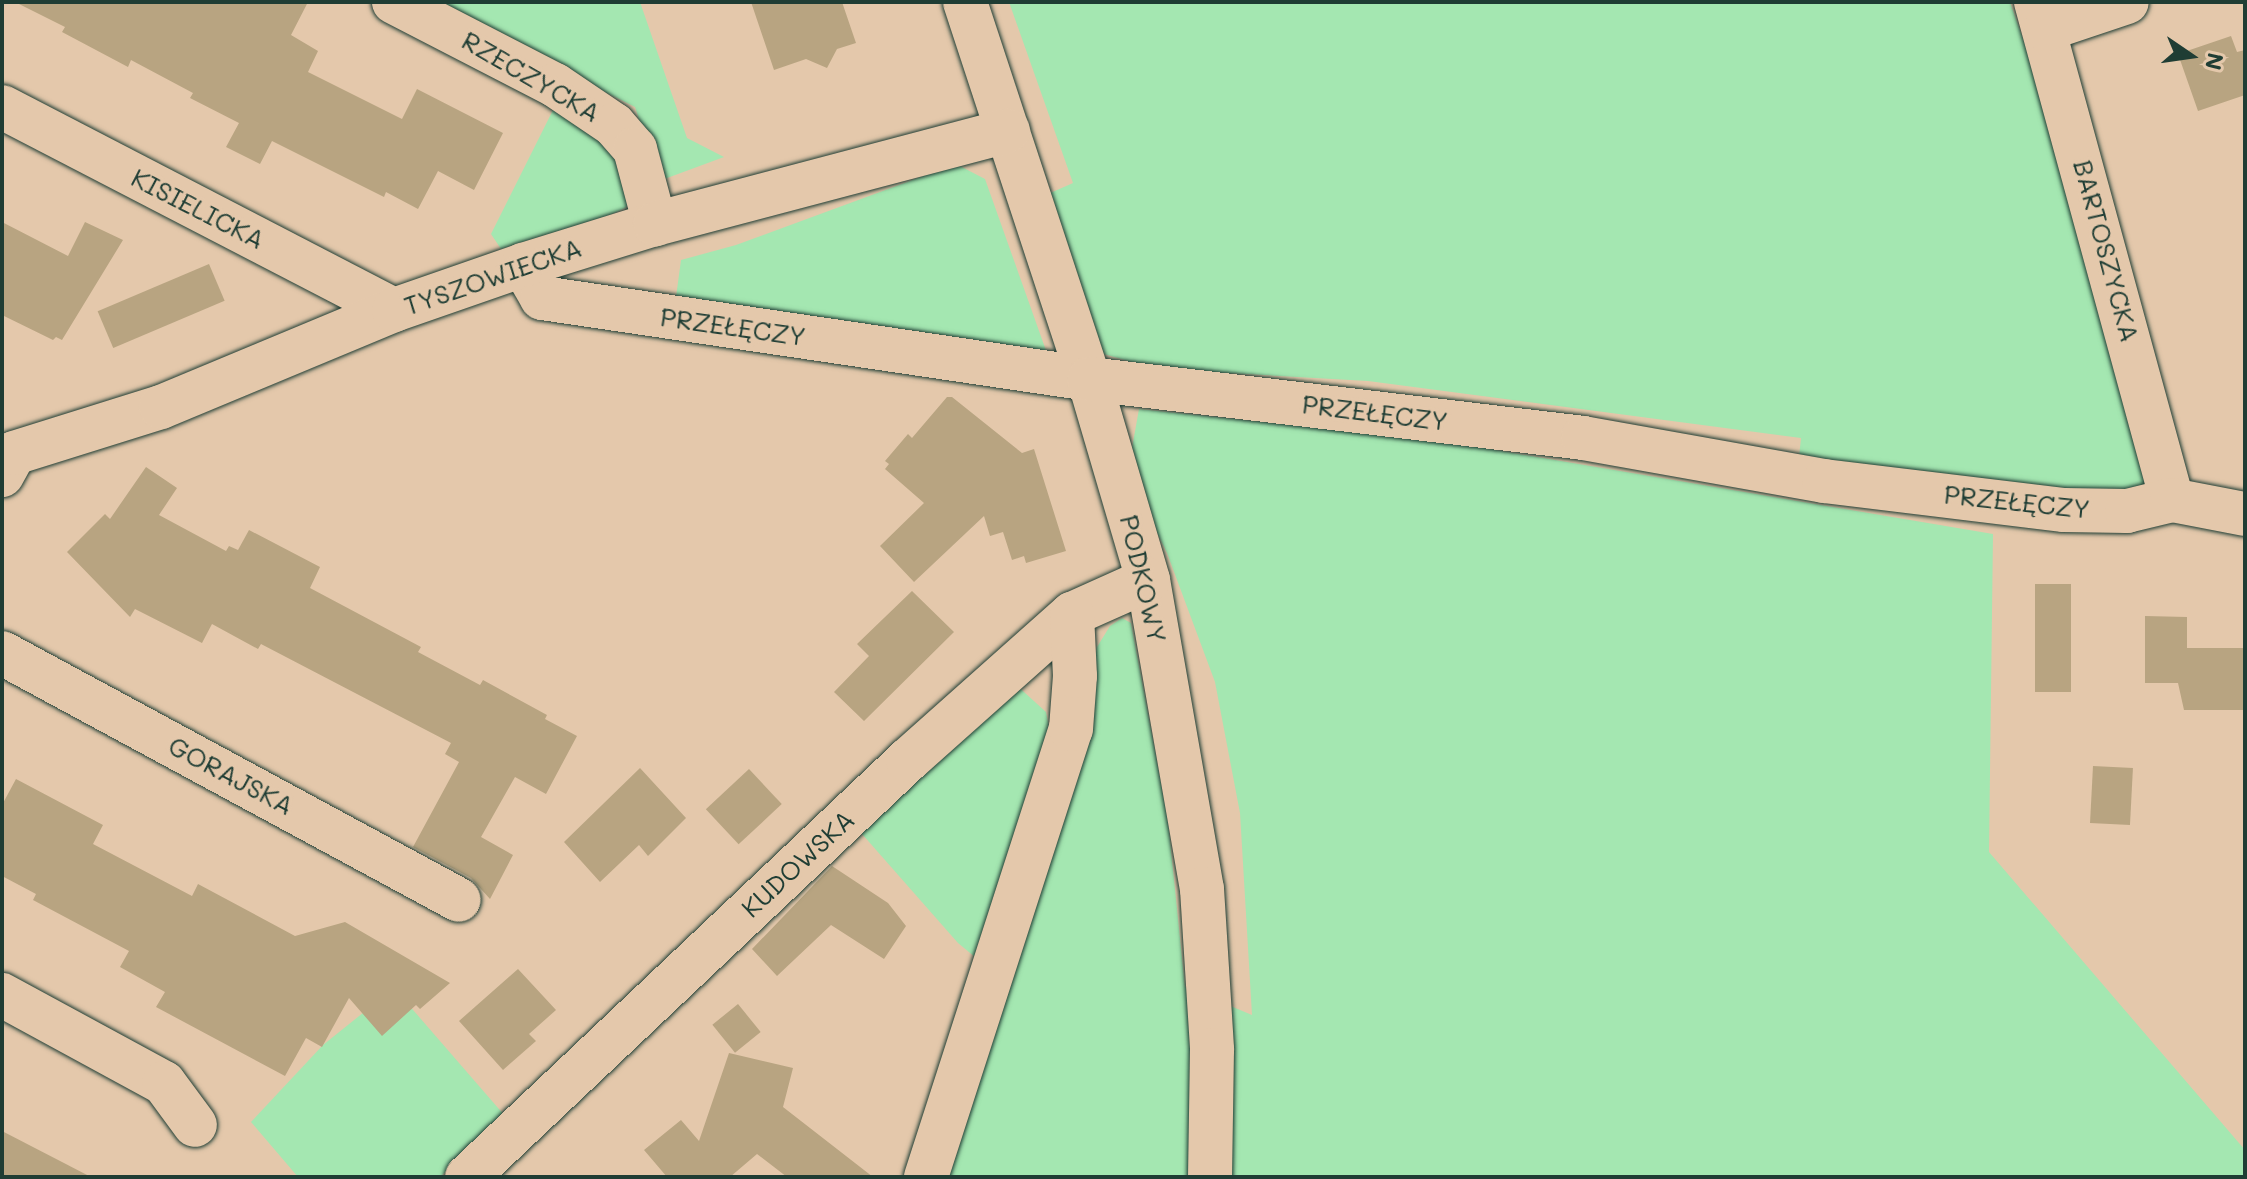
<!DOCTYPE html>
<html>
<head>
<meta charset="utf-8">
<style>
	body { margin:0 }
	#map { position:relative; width:2247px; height:1179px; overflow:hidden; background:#e4c8ab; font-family:Mali,sans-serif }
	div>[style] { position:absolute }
	.green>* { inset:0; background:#a4e7b1 }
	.building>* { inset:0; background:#b8a481; transform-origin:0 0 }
	.roads { filter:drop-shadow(0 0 2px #1f3d34) drop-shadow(0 0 2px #1f3d34) }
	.minor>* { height:44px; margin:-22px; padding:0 22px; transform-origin:22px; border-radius:22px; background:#e4c8ab }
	span { translate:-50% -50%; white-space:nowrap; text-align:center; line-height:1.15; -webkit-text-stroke:7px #e4c8ab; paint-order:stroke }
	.street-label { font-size:26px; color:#1f3d34 }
	.frame { position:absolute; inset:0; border:4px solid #1f3d34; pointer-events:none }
	.north { position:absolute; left:2151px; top:16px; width:80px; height:80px; -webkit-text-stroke:6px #e4c8ab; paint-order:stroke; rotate:103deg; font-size:22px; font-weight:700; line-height:32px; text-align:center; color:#1f3d34 }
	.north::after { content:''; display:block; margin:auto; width:28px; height:36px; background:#1f3d34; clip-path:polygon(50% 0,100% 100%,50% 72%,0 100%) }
</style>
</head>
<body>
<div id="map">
	<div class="green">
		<div style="clip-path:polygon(426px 2px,640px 2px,687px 138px,724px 157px,659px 181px,635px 107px)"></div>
		<div style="clip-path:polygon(1009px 2px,2010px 2px,2067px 164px,2133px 406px,2139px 462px,2148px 492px,2113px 502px,1799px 457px,1801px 438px,1368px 381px,1157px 369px,1100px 353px,1048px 194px,1073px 183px)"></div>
		<div style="clip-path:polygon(555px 106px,603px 131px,634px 195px,625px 208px,603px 218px,501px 249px,491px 234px)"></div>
		<div style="clip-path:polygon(956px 164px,985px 179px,1049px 359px,676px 297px,681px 260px,736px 245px)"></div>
		<div style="clip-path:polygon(1139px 409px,1436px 440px,1993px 534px,1989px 852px,2245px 1150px,2245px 1177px,942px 1177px,1087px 698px,1097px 647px,1110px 626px,1122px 618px,1131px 623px,1168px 821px,1185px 987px,1252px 1015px,1240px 813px,1215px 682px,1167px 553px,1144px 506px,1132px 448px)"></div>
		<div style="clip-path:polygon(1013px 682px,1046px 712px,1049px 727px,975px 957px,958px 943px,855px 826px)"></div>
		<div style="clip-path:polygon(394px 988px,505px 1116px,440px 1177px,298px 1177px,251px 1122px,323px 1045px)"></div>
	</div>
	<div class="building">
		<div style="clip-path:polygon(15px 2px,308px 2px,291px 35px,318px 51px,308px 72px,402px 119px,417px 89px,503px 133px,474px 190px,438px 171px,418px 209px,386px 192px,384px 197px,272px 141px,260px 164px,226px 147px,239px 123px,190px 98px,193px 93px,131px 60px,128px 67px,62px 32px,65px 27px)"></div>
		<div style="clip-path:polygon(751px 2px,842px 2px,856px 43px,837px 49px,827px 68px,806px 59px,774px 70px)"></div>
		<div style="clip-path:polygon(2231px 36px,2237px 52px,2245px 50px,2245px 95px,2198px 111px,2178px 54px)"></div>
		<div style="clip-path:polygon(2px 222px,68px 256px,85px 222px,123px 240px,62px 340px,56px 337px,53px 340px,2px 315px)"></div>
		<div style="left:209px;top:264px;width:40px;height:121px;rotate:67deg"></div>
		<div style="clip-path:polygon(947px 397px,952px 397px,1022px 453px,1034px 449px,1066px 551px,1026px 563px,1024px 556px,1012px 560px,1003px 532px,990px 536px,984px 516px,914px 582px,880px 546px,924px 503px,885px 469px,889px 464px,885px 461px,908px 434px,912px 438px)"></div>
		<div style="clip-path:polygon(146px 467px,177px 488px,159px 515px,226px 551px,229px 546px,238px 550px,249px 530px,320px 567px,310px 588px,421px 647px,418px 652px,480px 685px,483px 680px,547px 715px,545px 719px,577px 736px,546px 794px,515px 777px,481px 837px,513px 855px,490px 899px,471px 878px,413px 847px,459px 762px,445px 754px,451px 743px,261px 644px,258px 649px,212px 624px,202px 643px,135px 609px,130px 617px,67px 552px,105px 514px,110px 519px)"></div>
		<div style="left:2035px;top:584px;width:36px;height:108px"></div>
		<div style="clip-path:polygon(912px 591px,954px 632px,864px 721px,834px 692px,869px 656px,857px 644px)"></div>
		<div style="clip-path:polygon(2145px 616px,2187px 617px,2187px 648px,2245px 648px,2245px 710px,2184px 710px,2178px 683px,2145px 683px)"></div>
		<div style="left:2093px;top:766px;width:40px;height:57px;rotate:3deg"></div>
		<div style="clip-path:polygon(640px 768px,686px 818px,648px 856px,639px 845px,600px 882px,564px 842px)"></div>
		<div style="left:749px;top:769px;width:48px;height:59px;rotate:47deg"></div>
		<div style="clip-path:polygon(16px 779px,103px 825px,93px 844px,192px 896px,198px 884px,295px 936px,345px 922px,450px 983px,420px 1009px,416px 1005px,382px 1036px,349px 998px,322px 1047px,306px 1038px,285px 1076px,156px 1007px,165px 992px,120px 967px,129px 951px,33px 900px,36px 894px,2px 876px,2px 805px)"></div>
		<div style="clip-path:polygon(832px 866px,888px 903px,906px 926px,884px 959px,831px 925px,777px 976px,752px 949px)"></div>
		<div style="clip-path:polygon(518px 969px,556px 1010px,529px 1034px,536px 1041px,503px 1070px,459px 1021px)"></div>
		<div style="left:738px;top:1004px;width:36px;height:33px;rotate:51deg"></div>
		<div style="clip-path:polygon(729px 1053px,793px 1068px,783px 1107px,873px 1177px,787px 1177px,757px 1154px,730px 1177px,667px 1177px,644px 1150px,681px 1120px,699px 1141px)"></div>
		<div style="clip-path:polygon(2px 1131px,91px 1177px,2px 1177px)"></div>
	</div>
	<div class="roads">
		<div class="minor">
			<div style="left:394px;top:2px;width:181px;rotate:27.3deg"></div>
			<div style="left:555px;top:85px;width:71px;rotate:34.1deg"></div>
			<div style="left:614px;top:125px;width:32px;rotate:49deg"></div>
			<div style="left:635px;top:149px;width:78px;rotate:75.1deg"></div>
			<div style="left:965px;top:2px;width:397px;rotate:71.8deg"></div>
			<div style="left:1089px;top:379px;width:209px;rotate:73.6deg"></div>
			<div style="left:1148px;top:580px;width:314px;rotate:80.1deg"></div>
			<div style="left:1202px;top:889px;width:161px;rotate:86.4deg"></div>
			<div style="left:1212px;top:1050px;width:127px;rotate:90.9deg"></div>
			<div style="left:2036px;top:2px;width:516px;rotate:74.73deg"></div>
			<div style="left:2046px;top:29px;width:85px;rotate:-18.4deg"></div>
			<div style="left:2px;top:107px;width:441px;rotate:27.4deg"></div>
			<div style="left:523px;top:265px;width:38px;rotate:60deg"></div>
			<div style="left:542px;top:298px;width:553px;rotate:8.42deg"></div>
			<div style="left:1089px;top:379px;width:498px;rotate:6.8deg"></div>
			<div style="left:1583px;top:438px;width:245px;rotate:10.1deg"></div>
			<div style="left:1824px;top:481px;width:242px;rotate:6.9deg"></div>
			<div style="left:2064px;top:510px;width:63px;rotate:0.9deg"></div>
			<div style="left:2127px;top:511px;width:46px;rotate:-13.7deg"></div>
			<div style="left:2172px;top:500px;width:74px;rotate:10.9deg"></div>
			<div style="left:2px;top:475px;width:25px;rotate:-61deg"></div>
			<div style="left:14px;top:453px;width:154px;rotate:-17.4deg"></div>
			<div style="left:161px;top:407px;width:252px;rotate:-22.6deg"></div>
			<div style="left:394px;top:310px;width:137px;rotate:-19.2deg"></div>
			<div style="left:523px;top:265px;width:138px;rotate:-17.3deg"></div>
			<div style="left:655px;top:224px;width:365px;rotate:-14.8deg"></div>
			<div style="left:2px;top:653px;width:519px;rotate:28.39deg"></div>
			<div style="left:2px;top:995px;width:184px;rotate:28.5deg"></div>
			<div style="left:164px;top:1083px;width:52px;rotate:53.6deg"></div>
			<div style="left:467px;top:1177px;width:607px;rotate:-43.4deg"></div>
			<div style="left:908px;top:760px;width:220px;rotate:-41.7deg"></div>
			<div style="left:1072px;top:614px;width:83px;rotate:-24.1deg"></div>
			<div style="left:926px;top:1177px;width:471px;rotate:-72.1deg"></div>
			<div style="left:1071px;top:729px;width:53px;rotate:-85.7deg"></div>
			<div style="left:1075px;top:676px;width:62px;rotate:-92.8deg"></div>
		</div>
	</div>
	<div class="street-label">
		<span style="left:531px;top:77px;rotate:30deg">RZECZYCKA</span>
		<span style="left:198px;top:209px;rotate:27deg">KISIELICKA</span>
		<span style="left:2106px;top:251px;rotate:75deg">BARTOSZYCKA</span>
		<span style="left:493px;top:277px;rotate:-19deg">TYSZOWIECKA</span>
		<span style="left:733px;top:327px;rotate:8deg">PRZEŁĘCZY</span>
		<span style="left:1375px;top:413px;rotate:7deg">PRZEŁĘCZY</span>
		<span style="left:2017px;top:502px;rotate:6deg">PRZEŁĘCZY</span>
		<span style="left:1143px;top:579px;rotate:77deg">PODKOWY</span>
		<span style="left:231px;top:776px;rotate:28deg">GORAJSKA</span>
		<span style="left:798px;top:864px;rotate:-43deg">KUDOWSKA</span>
	</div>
	<div class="frame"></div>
	<div class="north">N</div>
</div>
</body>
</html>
